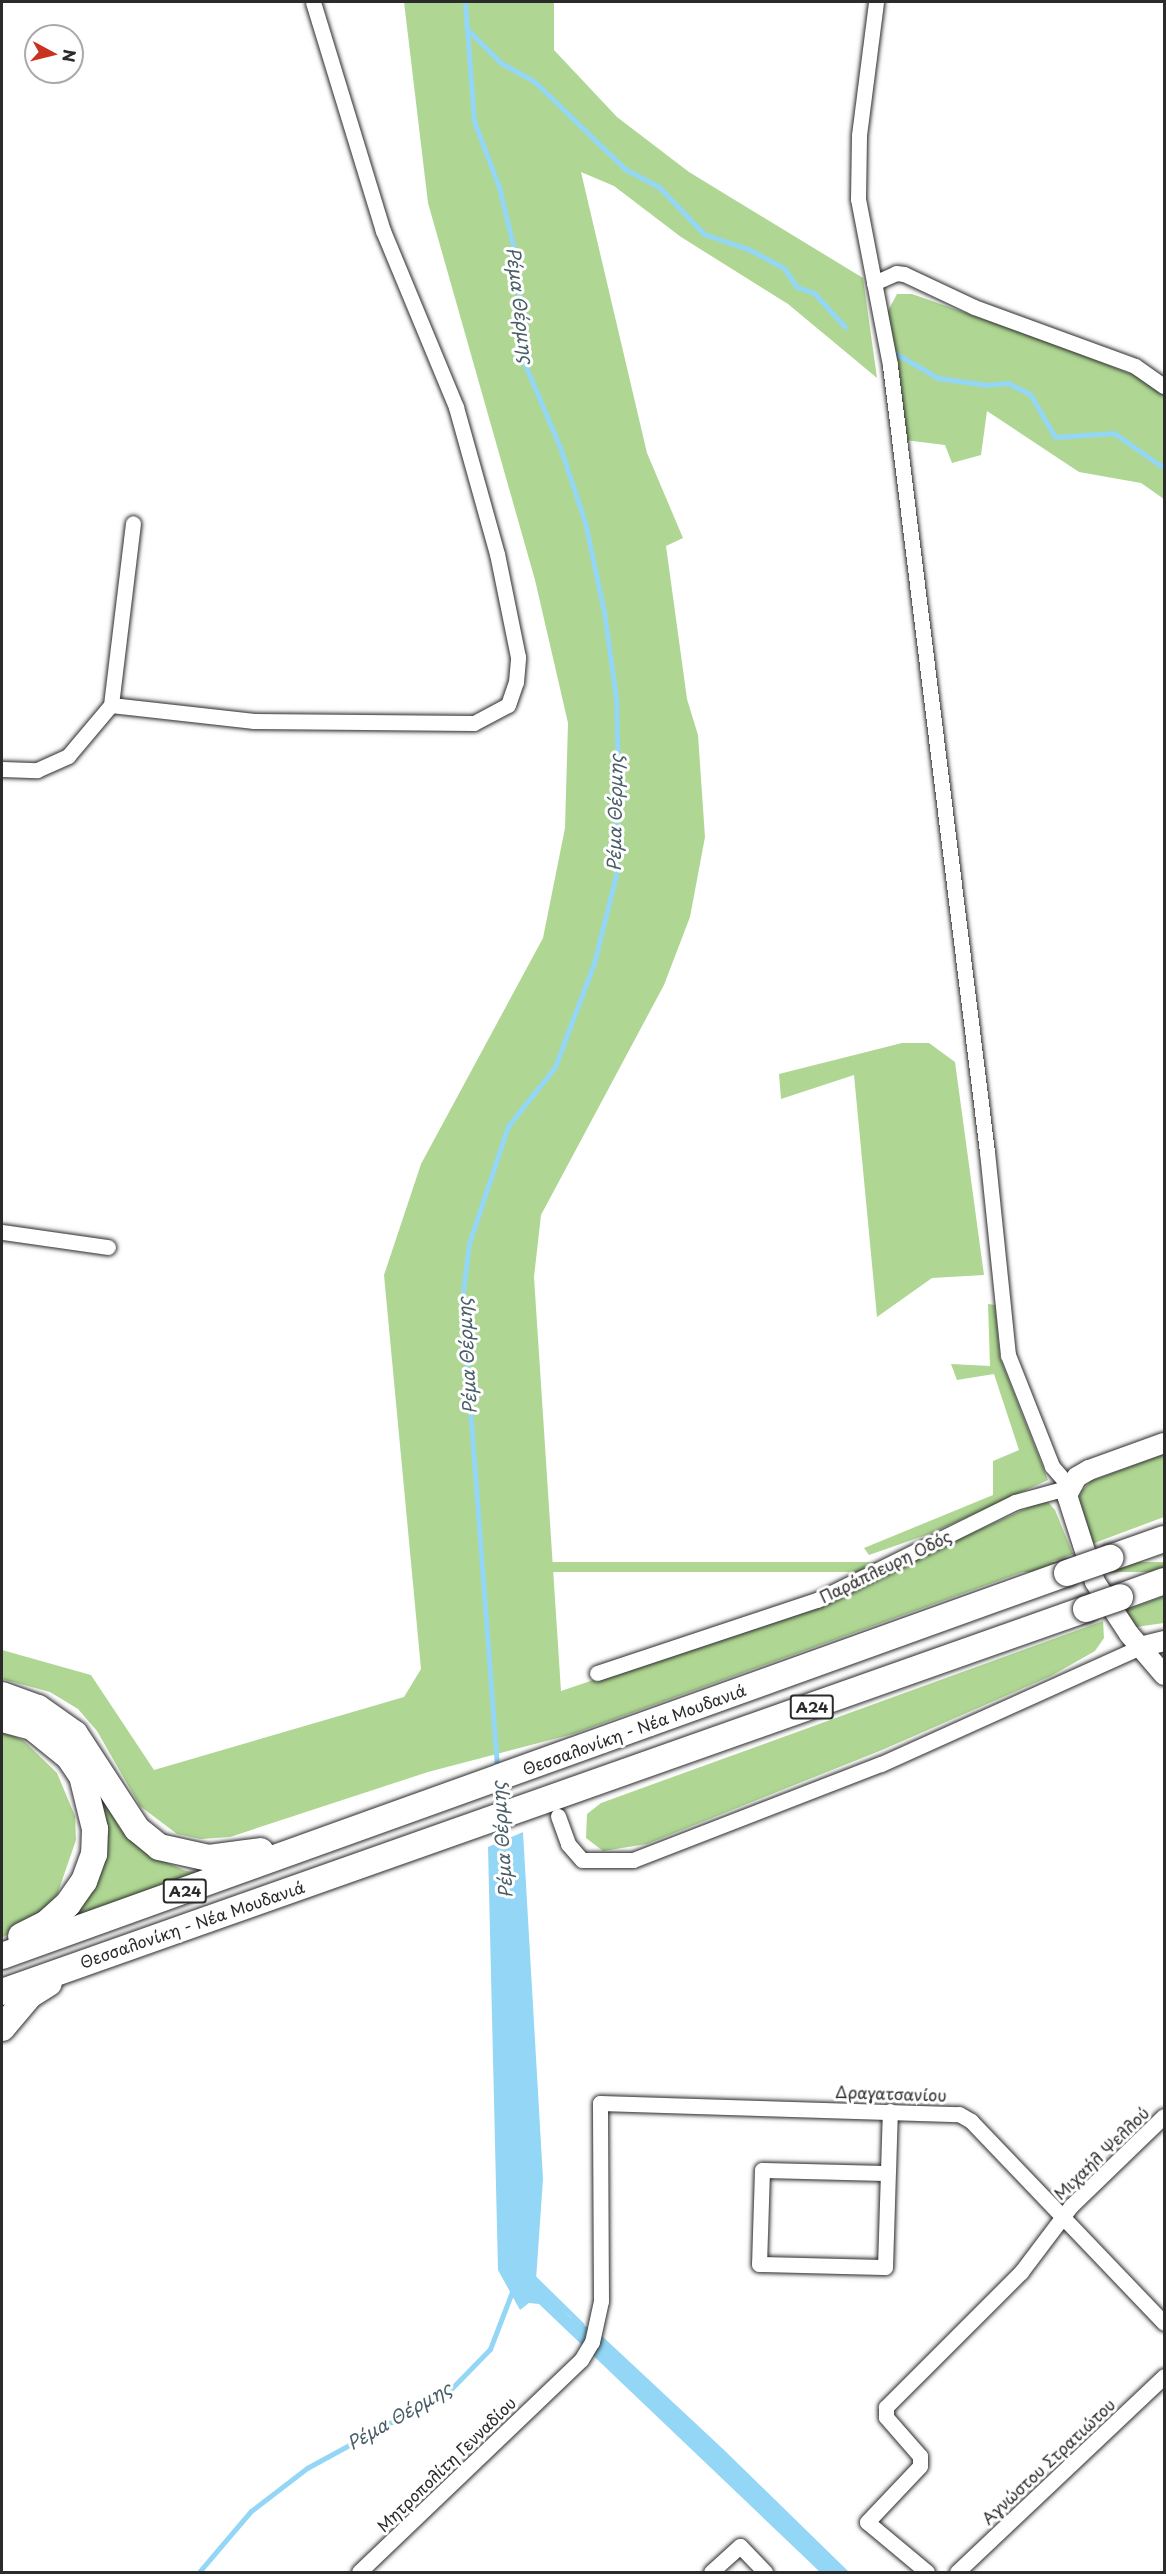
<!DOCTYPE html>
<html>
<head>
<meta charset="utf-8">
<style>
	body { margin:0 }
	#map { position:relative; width:1166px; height:2574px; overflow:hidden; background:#fff; font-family:"Playpen Sans",sans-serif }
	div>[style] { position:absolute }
	.green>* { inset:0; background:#afd793; transform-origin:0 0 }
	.water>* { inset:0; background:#94d6f5 }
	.stream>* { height:5px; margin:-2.5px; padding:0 2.5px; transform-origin:2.5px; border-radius:2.5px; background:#94d6f5 }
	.roads { filter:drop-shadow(0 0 2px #2b2b2b) drop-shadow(0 0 2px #2b2b2b) }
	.minor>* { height:15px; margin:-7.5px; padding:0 7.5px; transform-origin:7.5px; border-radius:7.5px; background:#fff }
	.tertiary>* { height:20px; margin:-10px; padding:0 10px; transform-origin:10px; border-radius:10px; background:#fff }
	.trunk>* { height:26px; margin:-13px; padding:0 13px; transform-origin:13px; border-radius:13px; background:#fff }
	.bridges { filter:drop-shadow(0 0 2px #2b2b2b) drop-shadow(0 0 2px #2b2b2b) }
	.trunk-bridge>* { height:26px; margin:-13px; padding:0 13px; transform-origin:13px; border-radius:13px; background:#fff }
	span { translate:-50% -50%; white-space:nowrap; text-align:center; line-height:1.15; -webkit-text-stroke:6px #fff; paint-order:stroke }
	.shield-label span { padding:2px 4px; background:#fff; border:2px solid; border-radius:4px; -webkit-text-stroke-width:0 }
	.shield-label { font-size:15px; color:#2b2b2b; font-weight:700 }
	.street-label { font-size:16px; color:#2b2b2b }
	.water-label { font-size:18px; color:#4a5e68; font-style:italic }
	.frame { position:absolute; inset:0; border:3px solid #2b2b2b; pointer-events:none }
	.north { position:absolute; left:24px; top:24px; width:60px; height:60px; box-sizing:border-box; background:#fff; border:2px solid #aaa; border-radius:50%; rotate:97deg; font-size:16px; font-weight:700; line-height:24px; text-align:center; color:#2b2b2b }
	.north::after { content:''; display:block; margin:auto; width:21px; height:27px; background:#c8321e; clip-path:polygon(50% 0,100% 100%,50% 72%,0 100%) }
</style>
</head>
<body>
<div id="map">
	<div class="green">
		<div style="clip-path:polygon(404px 2px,554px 2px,554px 50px,617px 117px,689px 172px,863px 278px,877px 378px,788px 304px,681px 237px,614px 186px,581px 172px,647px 453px,683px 538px,666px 546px,687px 699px,698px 735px,705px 837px,690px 917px,664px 985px,541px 1215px,534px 1277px,561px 1691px,812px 1606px,1036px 1504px,1048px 1502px,1055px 1510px,1073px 1554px,573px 1734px,428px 1772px,230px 1837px,201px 1839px,177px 1834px,140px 1806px,97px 1731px,78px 1709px,50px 1692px,2px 1679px,2px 1650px,91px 1675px,154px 1770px,404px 1697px,421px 1669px,384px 1275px,421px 1164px,543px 938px,565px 828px,568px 723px,535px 580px,428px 203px)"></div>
		<div style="clip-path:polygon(897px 294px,912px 294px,1057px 345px,1141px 378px,1163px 393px,1164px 499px,1141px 483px,1079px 472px,987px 411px,981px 455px,952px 463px,945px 445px,904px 440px,881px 324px)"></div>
		<div style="clip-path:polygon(902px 1043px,929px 1043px,955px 1062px,984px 1275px,932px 1278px,877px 1317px,854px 1075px,781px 1099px,779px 1074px)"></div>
		<div style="clip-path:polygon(988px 1304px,995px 1305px,1000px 1358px,1048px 1480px,932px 1533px,869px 1555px,864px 1548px,993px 1495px,993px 1461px,1019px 1450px,994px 1374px,957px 1380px,951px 1364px,990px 1366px)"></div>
		<div style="clip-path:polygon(1164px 1454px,1164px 1517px,1089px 1545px,1078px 1504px,1081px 1492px,1091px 1481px)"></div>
		<div style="left:1164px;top:1562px;width:10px;height:683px;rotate:90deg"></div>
		<div style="clip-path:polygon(1164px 1596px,1164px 1623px,1136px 1627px,1119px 1613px)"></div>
		<div style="clip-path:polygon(1103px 1621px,1104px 1638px,1095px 1651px,1051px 1676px,882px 1750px,647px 1844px,603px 1851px,586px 1838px,587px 1814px,601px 1803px)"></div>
		<div style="clip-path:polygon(2px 1731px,24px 1741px,57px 1773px,75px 1816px,76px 1840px,57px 1895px,40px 1914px,2px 1938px)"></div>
		<div style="clip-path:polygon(91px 1772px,150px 1855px,186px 1871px,206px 1873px,66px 1924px,78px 1909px)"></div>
	</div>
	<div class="water">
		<div style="clip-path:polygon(523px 1832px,543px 2179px,536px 2280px,570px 2317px,602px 2336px,723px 2449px,849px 2572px,820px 2572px,539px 2304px,529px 2303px,520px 2310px,498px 2270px,488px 1847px)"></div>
	</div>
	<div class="stream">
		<div style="left:465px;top:2px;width:119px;rotate:85.7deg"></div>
		<div style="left:474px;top:121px;width:71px;rotate:69.3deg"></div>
		<div style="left:499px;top:187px;width:77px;rotate:76.5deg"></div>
		<div style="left:517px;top:262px;width:98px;rotate:86.5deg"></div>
		<div style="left:523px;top:360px;width:95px;rotate:67deg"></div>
		<div style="left:560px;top:447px;width:79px;rotate:71.6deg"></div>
		<div style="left:585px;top:522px;width:92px;rotate:78.1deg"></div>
		<div style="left:604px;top:612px;width:88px;rotate:82.1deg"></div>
		<div style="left:616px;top:699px;width:79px;rotate:88.5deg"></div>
		<div style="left:618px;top:778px;width:97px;rotate:91.2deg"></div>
		<div style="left:616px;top:875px;width:91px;rotate:104deg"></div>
		<div style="left:594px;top:963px;width:111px;rotate:110.6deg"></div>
		<div style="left:555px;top:1067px;width:75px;rotate:128.5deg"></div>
		<div style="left:508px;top:1126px;width:123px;rotate:108.4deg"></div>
		<div style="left:469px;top:1243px;width:58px;rotate:96.9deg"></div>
		<div style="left:462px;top:1301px;width:469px;rotate:85.7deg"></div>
		<div style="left:466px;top:28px;width:49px;rotate:45deg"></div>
		<div style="left:501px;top:63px;width:38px;rotate:29deg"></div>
		<div style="left:534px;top:81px;width:127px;rotate:44deg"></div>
		<div style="left:625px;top:169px;width:40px;rotate:28deg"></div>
		<div style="left:660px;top:188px;width:64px;rotate:46.3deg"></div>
		<div style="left:704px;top:234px;width:46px;rotate:18.8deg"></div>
		<div style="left:748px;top:249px;width:41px;rotate:27.8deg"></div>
		<div style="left:784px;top:268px;width:23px;rotate:56deg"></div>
		<div style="left:797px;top:287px;width:18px;rotate:19deg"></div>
		<div style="left:814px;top:293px;width:46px;rotate:47.6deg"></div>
		<div style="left:895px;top:353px;width:50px;rotate:30.2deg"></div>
		<div style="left:938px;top:378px;width:49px;rotate:8.3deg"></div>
		<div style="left:986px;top:385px;width:22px;rotate:-5deg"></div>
		<div style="left:1008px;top:383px;width:25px;rotate:27deg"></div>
		<div style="left:1030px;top:394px;width:50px;rotate:59.8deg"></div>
		<div style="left:1055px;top:437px;width:59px;rotate:-3.9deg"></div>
		<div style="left:1114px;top:433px;width:61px;rotate:35deg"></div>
		<div style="left:498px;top:1784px;width:24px;rotate:85deg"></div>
		<div style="left:501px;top:1823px;width:24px;rotate:88deg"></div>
		<div style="left:532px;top:2276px;width:69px;rotate:44.4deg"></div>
		<div style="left:199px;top:2572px;width:80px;rotate:-49.6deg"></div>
		<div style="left:251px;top:2511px;width:71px;rotate:-37.5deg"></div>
		<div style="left:307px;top:2468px;width:163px;rotate:-28.6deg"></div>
		<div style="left:450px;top:2390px;width:57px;rotate:-45.7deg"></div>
		<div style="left:490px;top:2349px;width:64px;rotate:-69deg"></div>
	</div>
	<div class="roads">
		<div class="minor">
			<div style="left:874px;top:283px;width:24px;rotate:-24deg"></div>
			<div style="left:896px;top:273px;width:8px;rotate:7deg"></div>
			<div style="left:904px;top:274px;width:77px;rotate:25.2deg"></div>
			<div style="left:974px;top:307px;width:171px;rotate:20.1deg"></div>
			<div style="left:1135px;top:366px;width:35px;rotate:35deg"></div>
			<div style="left:111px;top:705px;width:144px;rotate:6.4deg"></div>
			<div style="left:254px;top:721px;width:220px;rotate:0.5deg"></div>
			<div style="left:474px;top:723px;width:38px;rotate:-28deg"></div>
			<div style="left:508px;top:705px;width:24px;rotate:-71deg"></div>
			<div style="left:516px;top:682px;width:25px;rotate:-85deg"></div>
			<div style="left:518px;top:657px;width:105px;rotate:-101.5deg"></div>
			<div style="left:497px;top:554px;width:153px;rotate:-105.6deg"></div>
			<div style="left:456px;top:407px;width:191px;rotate:-112.5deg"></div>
			<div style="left:383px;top:231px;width:239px;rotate:-107deg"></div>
			<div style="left:2px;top:769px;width:35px;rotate:2deg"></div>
			<div style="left:37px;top:770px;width:34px;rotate:-24deg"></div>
			<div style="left:68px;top:756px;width:67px;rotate:-49.9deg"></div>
			<div style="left:111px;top:705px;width:183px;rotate:-83.1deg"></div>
			<div style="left:2px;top:1232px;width:107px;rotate:8.1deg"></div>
			<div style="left:597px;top:1673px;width:232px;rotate:-18.4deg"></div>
			<div style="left:817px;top:1600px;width:221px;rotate:-26.3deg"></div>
			<div style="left:1015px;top:1502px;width:57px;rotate:-15.3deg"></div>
			<div style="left:1070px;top:1487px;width:28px;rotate:-131deg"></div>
			<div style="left:1052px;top:1466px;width:119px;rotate:-111.6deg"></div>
			<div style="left:1008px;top:1355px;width:204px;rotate:-95.9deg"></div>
			<div style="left:987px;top:1152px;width:793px;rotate:-97.03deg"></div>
			<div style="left:890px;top:365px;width:169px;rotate:-100.9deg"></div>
			<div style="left:858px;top:199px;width:64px;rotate:-89.1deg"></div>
			<div style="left:859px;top:135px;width:134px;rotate:-82.7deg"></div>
			<div style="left:558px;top:1816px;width:30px;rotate:70deg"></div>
			<div style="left:568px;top:1844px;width:21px;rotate:49deg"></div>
			<div style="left:582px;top:1860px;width:51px"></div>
			<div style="left:633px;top:1860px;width:266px;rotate:-21.2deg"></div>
			<div style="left:881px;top:1764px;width:284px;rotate:-24.3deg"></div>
			<div style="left:887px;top:2173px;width:125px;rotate:-178.6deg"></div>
			<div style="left:762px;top:2170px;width:94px;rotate:91.8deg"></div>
			<div style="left:759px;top:2264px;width:126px;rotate:1.4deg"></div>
			<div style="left:885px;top:2267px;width:156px;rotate:-88.2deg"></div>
			<div style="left:359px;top:2572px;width:307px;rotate:-43.7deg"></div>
			<div style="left:581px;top:2360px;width:21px;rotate:-59deg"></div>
			<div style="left:592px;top:2342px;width:42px;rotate:-77.6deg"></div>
			<div style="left:601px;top:2301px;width:198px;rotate:-90.3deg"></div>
			<div style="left:600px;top:2103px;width:359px;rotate:1.8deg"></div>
			<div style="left:959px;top:2114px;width:14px;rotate:30deg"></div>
			<div style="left:971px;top:2121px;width:279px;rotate:46.3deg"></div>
			<div style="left:711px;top:2572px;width:39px;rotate:-42deg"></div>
			<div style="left:740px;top:2546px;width:36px;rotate:46deg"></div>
			<div style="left:927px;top:2572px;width:78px;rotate:-140.2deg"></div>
			<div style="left:867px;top:2522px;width:77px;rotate:-46.6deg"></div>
			<div style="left:920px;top:2466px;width:10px;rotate:-90deg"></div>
			<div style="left:920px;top:2456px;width:52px;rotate:-131.1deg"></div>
			<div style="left:886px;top:2417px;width:10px;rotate:-90deg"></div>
			<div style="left:886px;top:2407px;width:191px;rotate:-45deg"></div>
			<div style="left:1021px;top:2272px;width:83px;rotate:-52.9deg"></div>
			<div style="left:1071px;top:2206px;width:129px;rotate:-44.1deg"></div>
			<div style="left:957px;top:2572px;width:285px;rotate:-43.4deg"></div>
		</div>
		<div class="tertiary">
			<div style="left:1164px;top:1443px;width:80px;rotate:160.2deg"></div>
			<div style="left:1089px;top:1470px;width:14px;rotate:150deg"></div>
			<div style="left:1077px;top:1477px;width:21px;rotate:119deg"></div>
			<div style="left:1067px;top:1495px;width:91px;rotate:72.2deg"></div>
			<div style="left:1095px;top:1582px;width:62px;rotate:56.8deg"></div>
			<div style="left:1129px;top:1634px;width:54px;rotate:49.5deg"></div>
			<div style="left:1140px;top:1647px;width:25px;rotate:-14deg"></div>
		</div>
		<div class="trunk">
			<div style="left:1110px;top:1558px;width:57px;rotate:-19.4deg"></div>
			<div style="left:1120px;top:1597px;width:47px;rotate:-20deg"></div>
			<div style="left:2px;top:1695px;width:38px;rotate:20deg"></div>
			<div style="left:38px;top:1708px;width:45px;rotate:35.1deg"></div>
			<div style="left:75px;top:1734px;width:113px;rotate:56.9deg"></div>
			<div style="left:137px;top:1829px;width:28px;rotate:39deg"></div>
			<div style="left:159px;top:1847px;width:51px;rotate:12.4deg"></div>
			<div style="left:209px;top:1858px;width:52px;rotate:-7.7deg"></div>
			<div style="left:2px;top:1719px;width:31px;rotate:15deg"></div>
			<div style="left:32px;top:1727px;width:48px;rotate:39deg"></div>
			<div style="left:69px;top:1757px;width:23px;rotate:56deg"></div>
			<div style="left:82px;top:1776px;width:55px;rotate:76.2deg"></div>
			<div style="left:95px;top:1829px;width:25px;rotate:92deg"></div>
			<div style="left:94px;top:1854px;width:29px;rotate:110deg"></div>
			<div style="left:84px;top:1881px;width:28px;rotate:125deg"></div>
			<div style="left:68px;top:1904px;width:28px;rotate:138deg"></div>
			<div style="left:47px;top:1923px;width:29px;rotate:153deg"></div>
			<div style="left:2px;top:1956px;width:1132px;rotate:-19.78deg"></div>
			<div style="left:2px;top:1992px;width:1150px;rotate:-19.46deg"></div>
			<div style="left:2px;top:2028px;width:43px;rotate:-49.7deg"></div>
			<div style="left:30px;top:1995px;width:22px;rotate:-32deg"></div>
		</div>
	</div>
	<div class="bridges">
		<div class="trunk-bridge">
			<div style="left:1067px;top:1573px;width:46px;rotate:-19.2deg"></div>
			<div style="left:1086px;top:1609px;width:36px;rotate:-19deg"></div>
		</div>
	</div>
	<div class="shield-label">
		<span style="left:812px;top:1707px">Α24</span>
		<span style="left:185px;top:1891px">Α24</span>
	</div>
	<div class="street-label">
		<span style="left:885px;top:1566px;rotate:-26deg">Παράπλευρη Οδός</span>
		<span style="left:634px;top:1729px;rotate:-20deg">Θεσσαλονίκη - Νέα Μουδανιά</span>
		<span style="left:192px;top:1924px;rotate:-19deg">Θεσσαλονίκη - Νέα Μουδανιά</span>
		<span style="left:891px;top:2093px;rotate:2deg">Δραγατσανίου</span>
		<span style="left:1101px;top:2153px;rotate:-44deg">Μιχαήλ Ψελλού</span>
		<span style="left:1048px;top:2461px;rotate:-43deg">Αγνώστου Στρατιώτου</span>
		<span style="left:446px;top:2464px;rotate:-44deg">Μητροπολίτη Γενναδίου</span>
	</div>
	<div class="water-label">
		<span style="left:520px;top:305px;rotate:83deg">Ρέμα Θέρμης</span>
		<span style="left:615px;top:813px;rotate:-89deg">Ρέμα Θέρμης</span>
		<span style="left:467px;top:1356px;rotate:-93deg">Ρέμα Θέρμης</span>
		<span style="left:502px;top:1840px;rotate:-94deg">Ρέμα Θέρμης</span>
		<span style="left:399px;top:2416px;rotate:-30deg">Ρέμα Θέρμης</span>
	</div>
	<div class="frame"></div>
	<div class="north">N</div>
</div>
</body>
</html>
